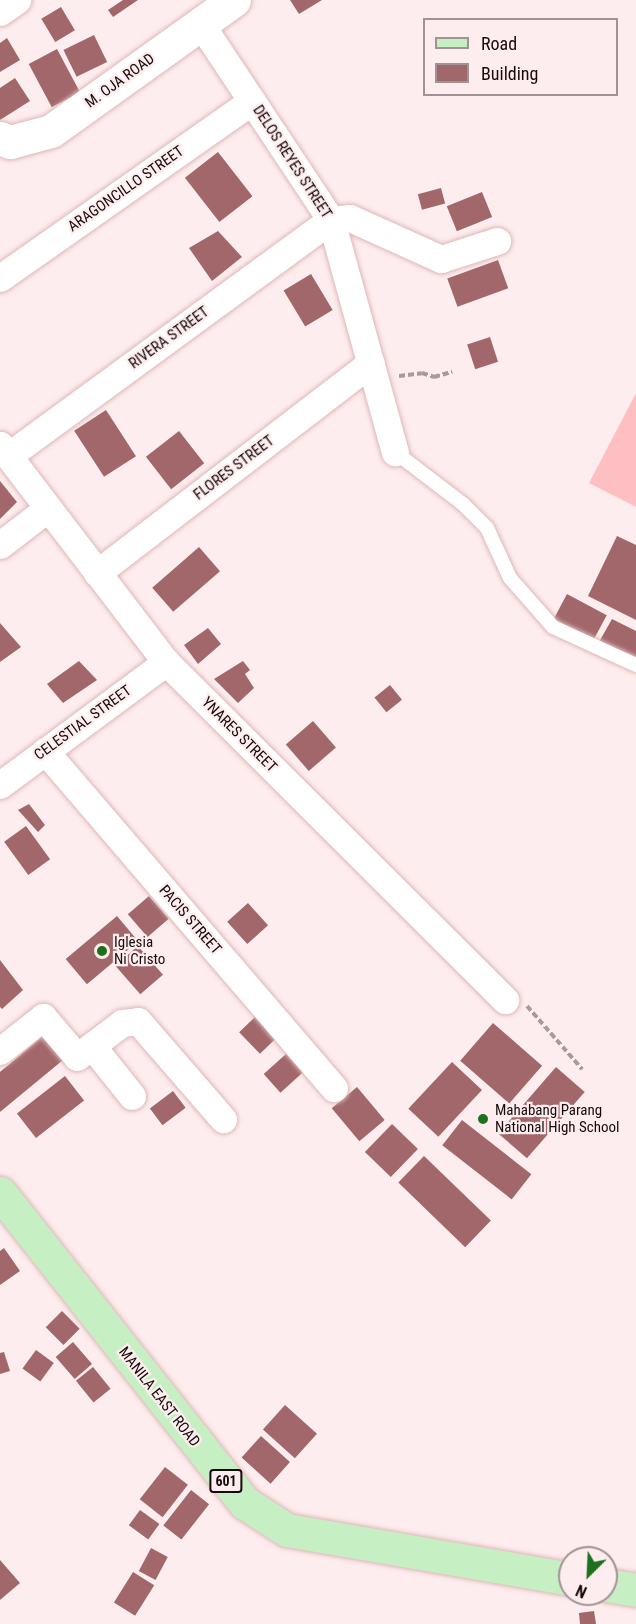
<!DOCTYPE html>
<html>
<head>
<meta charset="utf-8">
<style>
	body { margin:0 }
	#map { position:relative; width:636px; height:1624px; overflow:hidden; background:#feedee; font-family:"Roboto Condensed",sans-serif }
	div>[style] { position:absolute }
	.green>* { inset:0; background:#febfc2 }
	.building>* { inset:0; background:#a2676b; transform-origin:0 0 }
	.path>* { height:4px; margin-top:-2px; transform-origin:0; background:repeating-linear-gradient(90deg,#a99a9a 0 6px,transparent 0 9px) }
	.roads { filter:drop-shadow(0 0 2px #deb7b8) drop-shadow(0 0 2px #deb7b8) }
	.lane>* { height:14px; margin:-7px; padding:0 7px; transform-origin:7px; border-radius:7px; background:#fff }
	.street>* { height:27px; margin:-13.5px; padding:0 13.5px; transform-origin:13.5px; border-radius:13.5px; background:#fff }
	.secondary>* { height:33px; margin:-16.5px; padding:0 16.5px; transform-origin:16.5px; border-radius:16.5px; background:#fff }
	.primary>* { height:33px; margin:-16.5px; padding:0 16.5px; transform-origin:16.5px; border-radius:16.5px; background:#c6f0c4 }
	.dots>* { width:16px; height:16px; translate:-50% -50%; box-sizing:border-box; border:3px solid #feedee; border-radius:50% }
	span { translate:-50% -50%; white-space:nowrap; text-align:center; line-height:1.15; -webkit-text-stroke:4.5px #feedee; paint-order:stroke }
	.shield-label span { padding:2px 4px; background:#feedee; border:2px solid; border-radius:4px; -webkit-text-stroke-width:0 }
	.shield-label { font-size:14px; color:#160a0a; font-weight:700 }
	.street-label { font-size:15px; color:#160a0a }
	.poi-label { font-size:15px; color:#160a0a }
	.left { translate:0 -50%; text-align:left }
	.legend { position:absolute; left:423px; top:18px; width:195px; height:78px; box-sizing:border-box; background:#feedee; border:2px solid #a19293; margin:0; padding:8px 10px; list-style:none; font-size:18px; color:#160a0a }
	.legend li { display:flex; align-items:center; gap:12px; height:30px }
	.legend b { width:30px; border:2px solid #a19293 }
	.north { position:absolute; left:558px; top:1546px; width:60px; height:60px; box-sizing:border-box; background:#feedee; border:2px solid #a19293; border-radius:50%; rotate:204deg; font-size:16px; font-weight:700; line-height:24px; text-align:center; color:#160a0a }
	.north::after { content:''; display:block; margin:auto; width:21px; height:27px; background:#1b711c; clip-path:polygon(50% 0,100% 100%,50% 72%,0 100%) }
</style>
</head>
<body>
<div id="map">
	<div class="green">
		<div style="clip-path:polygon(636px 393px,636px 507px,589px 483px)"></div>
	</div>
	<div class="building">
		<div style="clip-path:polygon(123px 0,138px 0,113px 17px,108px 10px)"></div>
		<div style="clip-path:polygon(290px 0,322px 0,299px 14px)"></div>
		<div style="left:61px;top:7px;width:27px;height:23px;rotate:59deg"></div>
		<div style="left:94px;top:35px;width:30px;height:34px;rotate:64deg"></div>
		<div style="clip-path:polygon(7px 38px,20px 60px,0 72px,0 43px)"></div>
		<div style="left:57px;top:49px;width:49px;height:32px;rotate:62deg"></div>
		<div style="clip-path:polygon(15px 78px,30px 101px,0 120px,0 88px)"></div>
		<div style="left:218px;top:152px;width:56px;height:42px;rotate:52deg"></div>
		<div style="left:441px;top:188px;width:16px;height:24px;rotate:75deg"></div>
		<div style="left:482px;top:192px;width:27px;height:38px;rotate:68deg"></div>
		<div style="clip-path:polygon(218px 231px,242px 257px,212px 281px,189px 248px)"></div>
		<div style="left:498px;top:260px;width:30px;height:54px;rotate:70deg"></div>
		<div style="left:311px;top:274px;width:42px;height:32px;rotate:59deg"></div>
		<div style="left:490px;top:337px;width:26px;height:24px;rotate:72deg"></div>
		<div style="left:106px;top:410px;width:55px;height:38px;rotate:57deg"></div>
		<div style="left:179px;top:431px;width:41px;height:42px;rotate:52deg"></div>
		<div style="clip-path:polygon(0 481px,17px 502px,0 519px)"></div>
		<div style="clip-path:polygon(617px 536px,636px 545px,636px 620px,588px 596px)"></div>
		<div style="left:199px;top:547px;width:32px;height:62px;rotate:49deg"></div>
		<div style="left:567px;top:594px;width:45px;height:28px;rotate:28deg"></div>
		<div style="clip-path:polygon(612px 619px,636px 631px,636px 662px,599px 642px)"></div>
		<div style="clip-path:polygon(0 623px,21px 647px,0 662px)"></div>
		<div style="clip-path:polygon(208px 628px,221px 644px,198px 664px,184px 645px)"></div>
		<div style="clip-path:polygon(79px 661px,97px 680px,63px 703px,47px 684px)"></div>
		<div style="clip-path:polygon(243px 661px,250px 670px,245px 674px,254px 688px,238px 703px,214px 679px)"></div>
		<div style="left:390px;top:685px;width:19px;height:20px;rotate:51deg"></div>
		<div style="left:313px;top:721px;width:35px;height:36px;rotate:49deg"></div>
		<div style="clip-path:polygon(29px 804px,45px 825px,38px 832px,18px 810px)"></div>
		<div style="left:26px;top:826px;width:41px;height:27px;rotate:54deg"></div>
		<div style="left:149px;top:896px;width:30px;height:28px;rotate:49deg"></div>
		<div style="left:248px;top:903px;width:30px;height:28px;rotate:48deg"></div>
		<div style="left:117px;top:916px;width:33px;height:67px;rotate:50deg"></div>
		<div style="left:138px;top:946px;width:38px;height:30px;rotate:49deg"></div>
		<div style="clip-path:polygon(0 960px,23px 990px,2px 1009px,0 1007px)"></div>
		<div style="left:255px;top:1017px;width:30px;height:22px;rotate:46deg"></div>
		<div style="left:493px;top:1023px;width:65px;height:50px;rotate:41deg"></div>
		<div style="clip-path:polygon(43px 1036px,63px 1060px,0 1112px,0 1072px)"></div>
		<div style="left:286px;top:1054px;width:25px;height:30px;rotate:48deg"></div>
		<div style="left:452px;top:1062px;width:41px;height:64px;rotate:43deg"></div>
		<div style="left:556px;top:1067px;width:38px;height:88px;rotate:41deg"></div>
		<div style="left:65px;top:1076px;width:31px;height:61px;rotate:52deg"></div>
		<div style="left:357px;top:1087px;width:43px;height:33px;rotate:50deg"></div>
		<div style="left:173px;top:1091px;width:21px;height:29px;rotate:53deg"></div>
		<div style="left:462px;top:1120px;width:88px;height:32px;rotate:38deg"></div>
		<div style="left:392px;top:1124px;width:36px;height:39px;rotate:44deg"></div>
		<div style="left:424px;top:1156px;width:93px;height:37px;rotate:44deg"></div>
		<div style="clip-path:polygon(4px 1248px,20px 1271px,0 1285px,0 1251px)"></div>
		<div style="left:62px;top:1311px;width:25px;height:23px;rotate:45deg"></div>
		<div style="left:73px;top:1342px;width:29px;height:23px;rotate:49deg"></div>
		<div style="left:36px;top:1350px;width:22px;height:23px;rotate:36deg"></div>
		<div style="clip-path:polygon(4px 1352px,10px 1371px,0 1374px,0 1353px)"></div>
		<div style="left:93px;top:1367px;width:28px;height:22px;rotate:51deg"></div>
		<div style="left:285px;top:1405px;width:43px;height:33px;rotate:42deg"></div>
		<div style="left:261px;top:1436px;width:39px;height:29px;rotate:42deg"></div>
		<div style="left:165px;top:1467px;width:29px;height:41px;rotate:38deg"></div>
		<div style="left:191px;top:1490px;width:23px;height:45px;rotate:38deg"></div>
		<div style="left:140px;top:1510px;width:24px;height:19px;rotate:36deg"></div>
		<div style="left:151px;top:1548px;width:19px;height:26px;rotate:28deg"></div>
		<div style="clip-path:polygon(0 1560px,20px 1583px,0 1600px)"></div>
		<div style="left:133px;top:1572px;width:25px;height:36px;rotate:32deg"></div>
		<div style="clip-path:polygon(594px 1611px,596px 1624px,580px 1624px,579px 1613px)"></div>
	</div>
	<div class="path">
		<div style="left:399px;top:376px;width:23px;rotate:-7deg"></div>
		<div style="left:422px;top:373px;width:13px;rotate:18deg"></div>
		<div style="left:434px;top:377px;width:19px;rotate:-16deg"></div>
		<div style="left:527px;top:1006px;width:84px;rotate:48.9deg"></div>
	</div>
	<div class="roads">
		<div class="lane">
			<div style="left:395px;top:452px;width:86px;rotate:37.4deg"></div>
			<div style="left:463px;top:504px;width:34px;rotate:45deg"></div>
			<div style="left:487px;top:528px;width:55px;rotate:65.3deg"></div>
			<div style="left:510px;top:578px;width:65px;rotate:48.7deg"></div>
			<div style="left:553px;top:627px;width:91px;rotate:24.6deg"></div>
		</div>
		<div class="street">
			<div style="left:0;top:12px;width:21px;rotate:-35deg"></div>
			<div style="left:200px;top:23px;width:237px;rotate:56.4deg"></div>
			<div style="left:331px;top:220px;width:241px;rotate:74.6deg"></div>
			<div style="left:0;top:278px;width:308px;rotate:-35.1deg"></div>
			<div style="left:0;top:445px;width:273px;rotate:52.6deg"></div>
			<div style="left:166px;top:662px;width:479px;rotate:44.9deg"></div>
			<div style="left:8px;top:456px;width:400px;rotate:-36.2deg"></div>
			<div style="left:331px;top:220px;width:19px;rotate:-6deg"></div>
			<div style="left:350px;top:218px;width:100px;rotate:24.3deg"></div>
			<div style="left:441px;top:259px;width:59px;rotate:-17.8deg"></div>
			<div style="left:0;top:545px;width:59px;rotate:-37.5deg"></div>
			<div style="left:97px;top:573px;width:345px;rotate:-37.5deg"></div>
			<div style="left:45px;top:751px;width:444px;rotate:49.4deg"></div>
			<div style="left:0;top:785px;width:207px;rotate:-36.5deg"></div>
			<div style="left:92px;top:1046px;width:64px;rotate:51.3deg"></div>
			<div style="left:0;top:1051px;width:55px;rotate:-38.3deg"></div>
			<div style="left:43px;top:1017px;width:52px;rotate:49.6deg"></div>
			<div style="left:77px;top:1057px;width:56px;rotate:-37.1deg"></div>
			<div style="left:122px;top:1023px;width:16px;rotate:-7deg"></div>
			<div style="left:138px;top:1021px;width:130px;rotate:49.1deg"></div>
		</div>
		<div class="secondary">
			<div style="left:0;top:138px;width:11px;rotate:22deg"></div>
			<div style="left:10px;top:142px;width:42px;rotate:-15deg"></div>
			<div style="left:51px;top:131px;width:225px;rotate:-35.6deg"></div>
		</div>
		<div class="primary">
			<div style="left:0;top:1193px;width:395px;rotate:51.7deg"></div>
			<div style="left:245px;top:1503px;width:50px;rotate:32.7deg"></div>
			<div style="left:287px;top:1530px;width:287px;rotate:9.8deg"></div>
			<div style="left:606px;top:1585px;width:30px;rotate:9deg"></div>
		</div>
	</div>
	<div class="dots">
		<div style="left:102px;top:951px;background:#1b711c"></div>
		<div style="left:483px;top:1119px;background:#1b711c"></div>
	</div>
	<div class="shield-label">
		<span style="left:226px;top:1481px">601</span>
	</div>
	<div class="street-label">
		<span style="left:120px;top:81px;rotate:-36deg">M. OJA ROAD</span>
		<span style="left:292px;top:162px;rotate:57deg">DELOS REYES STREET</span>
		<span style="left:126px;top:189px;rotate:-35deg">ARAGONCILLO STREET</span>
		<span style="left:169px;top:338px;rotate:-36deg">RIVERA STREET</span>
		<span style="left:234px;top:468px;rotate:-37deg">FLORES STREET</span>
		<span style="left:83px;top:723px;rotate:-36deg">CELESTIAL STREET</span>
		<span style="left:239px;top:735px;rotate:45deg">YNARES STREET</span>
		<span style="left:190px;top:920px;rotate:49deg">PACIS STREET</span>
		<span style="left:159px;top:1397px;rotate:52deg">MANILA EAST ROAD</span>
	</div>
	<div class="poi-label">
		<span class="left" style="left:114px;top:951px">Iglesia<br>Ni Cristo</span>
		<span class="left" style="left:495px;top:1119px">Mahabang Parang<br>National High School</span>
	</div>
	<ul class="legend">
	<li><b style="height:8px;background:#c6f0c4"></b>Road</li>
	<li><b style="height:16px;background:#a2676b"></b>Building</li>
	</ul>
	<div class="north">N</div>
</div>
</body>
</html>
